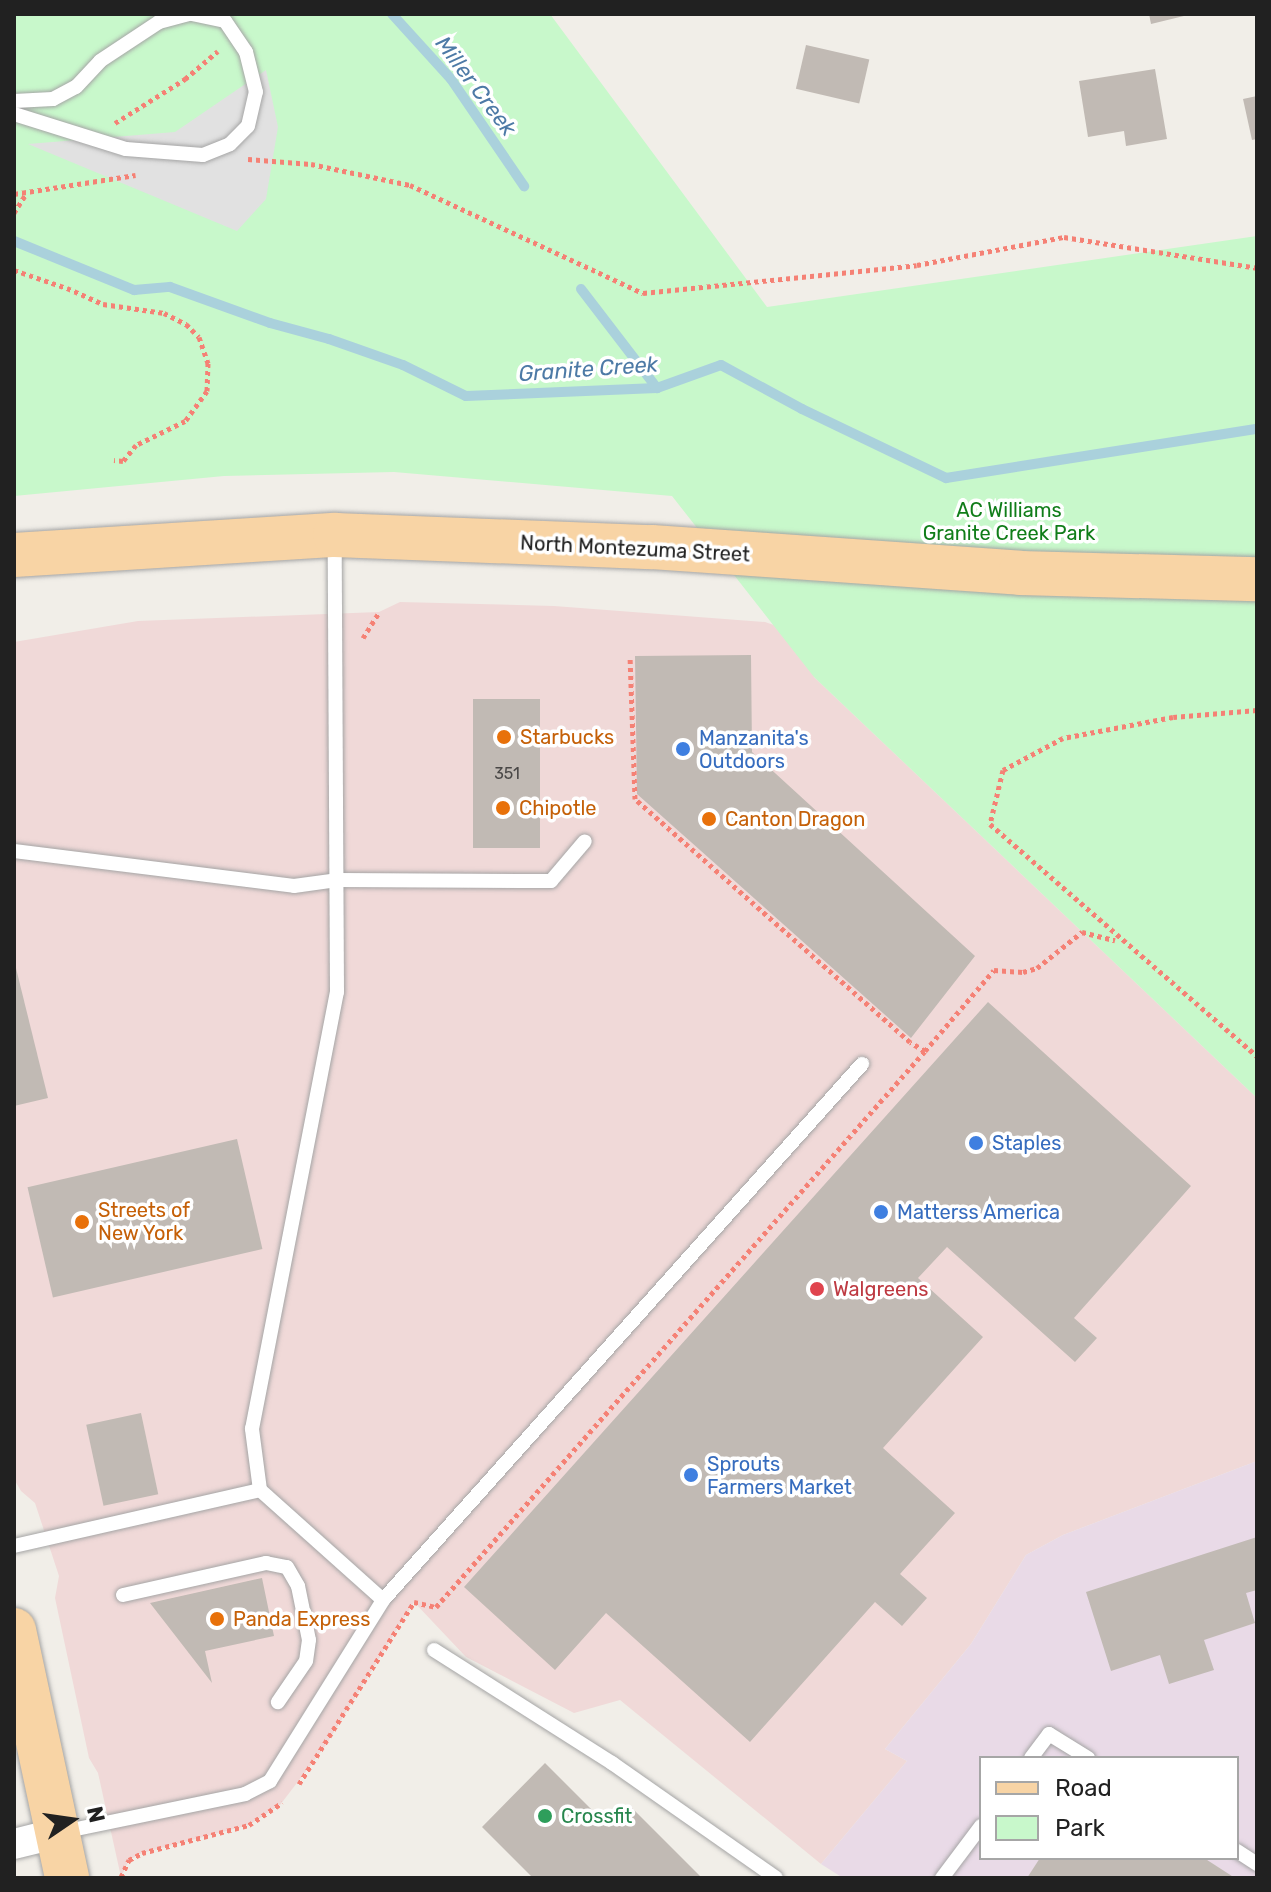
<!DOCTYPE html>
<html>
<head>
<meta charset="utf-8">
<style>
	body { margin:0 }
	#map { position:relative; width:1271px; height:1892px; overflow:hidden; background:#f1eee8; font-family:Rubik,sans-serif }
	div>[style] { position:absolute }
	.commercial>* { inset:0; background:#f0d9d8 }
	.industrial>* { inset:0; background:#e9dae7 }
	.park>* { inset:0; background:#c8f8cb }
	.parking>* { inset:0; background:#e1e1e1 }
	.stream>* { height:10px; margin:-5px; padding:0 5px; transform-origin:5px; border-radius:5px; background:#aad1dc }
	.building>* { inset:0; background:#c1bab4; transform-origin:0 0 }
	.path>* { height:5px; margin-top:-2.5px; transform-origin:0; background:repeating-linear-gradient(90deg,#f58175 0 4px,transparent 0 8px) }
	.roads { filter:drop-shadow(0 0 2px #a5a5a5) drop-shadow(0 0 2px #a5a5a5) }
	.service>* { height:14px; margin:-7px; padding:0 7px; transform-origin:7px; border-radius:7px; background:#fff }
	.minor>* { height:30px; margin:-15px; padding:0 15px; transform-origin:15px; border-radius:15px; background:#fff }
	.primary>* { height:44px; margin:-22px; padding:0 22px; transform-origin:22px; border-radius:22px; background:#f8d4a5 }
	.dots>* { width:22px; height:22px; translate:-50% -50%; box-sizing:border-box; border:4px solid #fff; border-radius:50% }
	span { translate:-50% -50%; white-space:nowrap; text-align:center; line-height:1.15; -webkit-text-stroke:7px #fff; paint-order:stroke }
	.number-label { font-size:16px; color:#494746 }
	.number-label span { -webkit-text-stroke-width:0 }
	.park-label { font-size:20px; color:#107d19 }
	.street-label { font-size:20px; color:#212121 }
	.food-label { font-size:20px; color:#c56008 }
	.left { translate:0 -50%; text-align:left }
	.shop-label { font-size:20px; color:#366cbe }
	.health-label { font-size:20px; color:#be3a42 }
	.leisure-label { font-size:20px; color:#27864d }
	.water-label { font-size:22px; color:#4d7aa6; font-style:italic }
	.frame { position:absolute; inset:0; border:16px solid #212121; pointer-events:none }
	.legend { position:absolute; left:979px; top:1756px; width:260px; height:104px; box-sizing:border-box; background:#fff; border:2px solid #a6a6a6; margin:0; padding:10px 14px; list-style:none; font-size:24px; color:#212121 }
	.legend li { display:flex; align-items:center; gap:16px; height:40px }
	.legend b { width:40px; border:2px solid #a6a6a6 }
	.north { position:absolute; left:32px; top:1780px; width:80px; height:80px; -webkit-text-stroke:6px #fff; paint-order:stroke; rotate:77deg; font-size:22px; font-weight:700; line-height:32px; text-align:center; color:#212121 }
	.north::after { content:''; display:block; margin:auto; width:28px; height:36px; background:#212121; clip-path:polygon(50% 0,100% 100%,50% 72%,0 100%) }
</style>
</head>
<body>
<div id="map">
	<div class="commercial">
		<div style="clip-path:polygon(400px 602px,554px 606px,765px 622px,818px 640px,814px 677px,1257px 1098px,1257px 1461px,1063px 1535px,1026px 1555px,971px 1644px,885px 1749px,907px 1761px,821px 1864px,620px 1700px,574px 1713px,466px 1657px,414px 1602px,326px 1745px,280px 1805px,249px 1825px,142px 1853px,129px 1860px,121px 1877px,98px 1773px,89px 1758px,55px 1598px,59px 1576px,35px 1503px,21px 1491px,14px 1479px,14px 642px,138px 621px,379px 612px)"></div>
	</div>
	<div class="industrial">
		<div style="clip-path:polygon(evenodd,1257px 1461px,1257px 1878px,843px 1878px,821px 1864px,907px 1761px,885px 1749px,971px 1644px,1026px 1555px,1063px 1535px,1257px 1461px,981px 1758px,1237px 1758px,1237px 1858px,981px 1858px,981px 1758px)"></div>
	</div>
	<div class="park">
		<div style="clip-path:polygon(14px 14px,550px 14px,767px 307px,1257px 236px,1257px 1098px,814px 677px,672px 496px,394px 472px,224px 476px,14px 496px)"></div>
	</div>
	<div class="parking">
		<div style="clip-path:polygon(266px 70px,278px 127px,266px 199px,237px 231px,28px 144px,175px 132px)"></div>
	</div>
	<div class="stream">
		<div style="left:392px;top:14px;width:88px;rotate:47.8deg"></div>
		<div style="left:451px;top:79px;width:130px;rotate:55.7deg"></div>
		<div style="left:14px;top:241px;width:130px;rotate:22.2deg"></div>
		<div style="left:134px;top:290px;width:36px;rotate:-5deg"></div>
		<div style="left:170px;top:287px;width:106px;rotate:19.8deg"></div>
		<div style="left:270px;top:323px;width:61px;rotate:15.2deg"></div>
		<div style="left:329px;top:339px;width:78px;rotate:19.4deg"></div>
		<div style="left:403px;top:365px;width:70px;rotate:26.2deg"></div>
		<div style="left:466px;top:396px;width:191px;rotate:-2.4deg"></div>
		<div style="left:657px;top:388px;width:68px;rotate:-19.8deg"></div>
		<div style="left:721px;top:365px;width:92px;rotate:28.5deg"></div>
		<div style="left:802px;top:409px;width:160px;rotate:25.6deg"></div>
		<div style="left:946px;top:478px;width:315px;rotate:-9deg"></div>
		<div style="left:581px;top:289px;width:125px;rotate:52.5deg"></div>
	</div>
	<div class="building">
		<div style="clip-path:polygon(1149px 14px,1188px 14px,1188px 15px,1151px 24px)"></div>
		<div style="left:806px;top:45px;width:65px;height:45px;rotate:13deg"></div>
		<div style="clip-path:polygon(1155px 69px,1167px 139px,1126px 146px,1124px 131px,1088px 137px,1079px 81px)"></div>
		<div style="clip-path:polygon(1257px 96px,1257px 139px,1252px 140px,1243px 99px)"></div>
		<div style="clip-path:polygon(751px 655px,752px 752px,975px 956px,911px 1038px,637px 794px,635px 656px)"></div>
		<div style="left:540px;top:699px;width:149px;height:67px;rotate:90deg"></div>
		<div style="clip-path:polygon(14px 960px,48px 1098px,14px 1106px)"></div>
		<div style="clip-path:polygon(988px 1002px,1191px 1186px,1074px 1318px,1097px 1338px,1075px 1362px,947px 1247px,918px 1278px,983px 1337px,883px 1448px,955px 1513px,900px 1574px,927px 1598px,902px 1626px,875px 1602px,750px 1742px,606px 1613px,555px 1670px,464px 1587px)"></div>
		<div style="left:237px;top:1139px;width:113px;height:215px;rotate:77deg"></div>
		<div style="left:141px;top:1413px;width:83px;height:56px;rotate:78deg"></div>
		<div style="clip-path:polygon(1257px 1537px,1257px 1590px,1246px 1593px,1255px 1623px,1204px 1640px,1214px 1670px,1169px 1684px,1160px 1655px,1111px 1671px,1086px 1592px)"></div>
		<div style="clip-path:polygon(262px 1578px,274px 1636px,205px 1651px,212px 1683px,150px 1603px)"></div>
		<div style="clip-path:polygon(545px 1763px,609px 1827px,630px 1806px,702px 1878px,533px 1878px,482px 1827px)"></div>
		<div style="clip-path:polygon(1040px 1858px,1204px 1858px,1235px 1878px,1027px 1878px)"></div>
	</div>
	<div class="path">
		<div style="left:115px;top:123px;width:83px;rotate:-32.2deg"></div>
		<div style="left:185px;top:79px;width:43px;rotate:-40.3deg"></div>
		<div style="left:248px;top:159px;width:63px;rotate:4.5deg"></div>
		<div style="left:311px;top:164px;width:101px;rotate:12deg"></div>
		<div style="left:410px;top:185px;width:257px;rotate:24.9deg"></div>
		<div style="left:643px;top:293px;width:275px;rotate:-5.8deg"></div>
		<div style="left:917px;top:265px;width:150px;rotate:-10.8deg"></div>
		<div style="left:1064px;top:237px;width:195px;rotate:9.1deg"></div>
		<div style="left:14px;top:194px;width:123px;rotate:-8.9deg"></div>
		<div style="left:14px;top:213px;width:22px;rotate:-58deg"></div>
		<div style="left:14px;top:270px;width:56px;rotate:18.8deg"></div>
		<div style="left:67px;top:288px;width:39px;rotate:24deg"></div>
		<div style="left:103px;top:304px;width:62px;rotate:8.4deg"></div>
		<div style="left:164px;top:313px;width:25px;rotate:27deg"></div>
		<div style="left:186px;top:324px;width:18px;rotate:45deg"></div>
		<div style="left:199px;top:337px;width:28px;rotate:71deg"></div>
		<div style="left:208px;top:363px;width:28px;rotate:92deg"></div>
		<div style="left:207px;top:391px;width:37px;rotate:126deg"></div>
		<div style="left:185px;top:421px;width:55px;rotate:153.9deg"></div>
		<div style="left:136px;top:445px;width:21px;rotate:129deg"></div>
		<div style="left:123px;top:461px;width:9px;rotate:-174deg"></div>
		<div style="left:363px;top:638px;width:31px;rotate:-58deg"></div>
		<div style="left:1257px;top:710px;width:84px;rotate:175.2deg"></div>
		<div style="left:1173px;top:717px;width:112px;rotate:169.2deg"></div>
		<div style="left:1063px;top:738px;width:68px;rotate:151.9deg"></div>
		<div style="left:1003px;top:770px;width:56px;rotate:103.5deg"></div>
		<div style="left:990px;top:824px;width:354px;rotate:41deg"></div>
		<div style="left:925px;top:1051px;width:106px;rotate:-49.6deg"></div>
		<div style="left:994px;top:970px;width:29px;rotate:4deg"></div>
		<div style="left:1023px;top:972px;width:15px;rotate:-16deg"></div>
		<div style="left:1037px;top:968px;width:58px;rotate:-38.7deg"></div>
		<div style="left:1082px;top:932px;width:34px;rotate:14deg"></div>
		<div style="left:299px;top:1784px;width:215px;rotate:-57.7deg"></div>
		<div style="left:414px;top:1602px;width:23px;rotate:13deg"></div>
		<div style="left:436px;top:1607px;width:740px;rotate:-48.67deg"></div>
		<div style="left:925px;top:1051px;width:17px;rotate:-149deg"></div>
		<div style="left:910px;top:1042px;width:367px;rotate:-138.5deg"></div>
		<div style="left:635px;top:799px;width:143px;rotate:-92deg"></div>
		<div style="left:121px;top:1877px;width:19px;rotate:-65deg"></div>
		<div style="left:129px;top:1860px;width:15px;rotate:-28deg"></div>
		<div style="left:142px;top:1853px;width:111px;rotate:-14.7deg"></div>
		<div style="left:249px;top:1825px;width:40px;rotate:-34deg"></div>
	</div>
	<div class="roads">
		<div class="service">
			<div style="left:14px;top:101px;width:39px;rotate:-3deg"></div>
			<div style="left:53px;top:99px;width:26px;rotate:-28deg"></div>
			<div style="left:76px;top:87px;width:35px;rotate:-47deg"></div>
			<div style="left:100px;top:61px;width:71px;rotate:-33.5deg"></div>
			<div style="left:159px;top:22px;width:31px;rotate:-15deg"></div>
			<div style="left:14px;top:114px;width:117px;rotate:17.4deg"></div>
			<div style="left:126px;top:149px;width:77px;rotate:4.5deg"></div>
			<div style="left:203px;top:155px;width:29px;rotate:-22deg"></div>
			<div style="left:230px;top:144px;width:25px;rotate:-45deg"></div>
			<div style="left:248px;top:126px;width:35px;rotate:-77deg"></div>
			<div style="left:256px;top:92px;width:41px;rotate:-104deg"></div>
			<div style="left:246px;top:52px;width:37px;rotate:-124deg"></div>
			<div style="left:225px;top:21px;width:34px;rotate:-168deg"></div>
			<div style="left:14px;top:851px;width:282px;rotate:7.1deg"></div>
			<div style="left:294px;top:886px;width:43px;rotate:-7.9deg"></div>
			<div style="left:337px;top:880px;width:214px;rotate:0.3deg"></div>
			<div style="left:551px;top:881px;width:52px;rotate:-49.6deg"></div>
			<div style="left:260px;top:1490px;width:165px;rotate:41.8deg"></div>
			<div style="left:14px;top:1546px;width:252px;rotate:-12.8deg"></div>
			<div style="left:260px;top:1490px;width:62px;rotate:-97.5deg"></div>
			<div style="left:252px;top:1429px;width:445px;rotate:-79deg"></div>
			<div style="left:337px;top:992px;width:453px;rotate:-90.3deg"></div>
			<div style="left:123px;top:1595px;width:147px;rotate:-12.6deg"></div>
			<div style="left:266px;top:1563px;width:21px;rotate:11deg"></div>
			<div style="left:287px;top:1567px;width:22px;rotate:60deg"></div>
			<div style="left:298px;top:1586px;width:55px;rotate:78.5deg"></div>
			<div style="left:309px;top:1640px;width:21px;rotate:98deg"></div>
			<div style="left:306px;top:1661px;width:50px;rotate:124.3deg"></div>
			<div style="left:434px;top:1650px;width:211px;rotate:32.4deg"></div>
			<div style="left:612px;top:1763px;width:200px;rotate:35deg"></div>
			<div style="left:1031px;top:1758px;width:30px;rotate:-53deg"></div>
			<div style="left:1049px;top:1734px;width:46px;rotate:31.6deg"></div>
			<div style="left:62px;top:1832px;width:187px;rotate:-11.7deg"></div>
			<div style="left:245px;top:1794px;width:28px;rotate:-27deg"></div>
			<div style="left:270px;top:1781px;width:213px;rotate:-58deg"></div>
			<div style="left:383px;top:1600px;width:719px;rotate:-48.21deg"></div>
			<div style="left:1237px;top:1851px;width:24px;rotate:33deg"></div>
			<div style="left:942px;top:1878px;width:65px;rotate:-53.1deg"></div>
		</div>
		<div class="minor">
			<div style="left:14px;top:1844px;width:45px;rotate:-14deg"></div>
		</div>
		<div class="primary">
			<div style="left:14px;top:555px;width:322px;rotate:-3.6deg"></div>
			<div style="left:335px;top:535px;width:317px;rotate:2.2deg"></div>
			<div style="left:652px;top:547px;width:369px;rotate:4deg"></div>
			<div style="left:1020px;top:573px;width:237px;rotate:1.5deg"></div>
			<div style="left:14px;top:1630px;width:254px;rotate:77.9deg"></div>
		</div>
	</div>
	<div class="dots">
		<div style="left:504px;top:737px;background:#e8710a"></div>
		<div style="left:683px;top:749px;background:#3f7fe0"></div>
		<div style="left:503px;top:808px;background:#e8710a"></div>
		<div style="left:709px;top:819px;background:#e8710a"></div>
		<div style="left:976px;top:1143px;background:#3f7fe0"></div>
		<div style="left:881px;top:1212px;background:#3f7fe0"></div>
		<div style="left:82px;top:1222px;background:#e8710a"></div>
		<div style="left:817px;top:1289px;background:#e0444e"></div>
		<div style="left:691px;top:1475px;background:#3f7fe0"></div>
		<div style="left:217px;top:1619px;background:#e8710a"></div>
		<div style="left:545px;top:1816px;background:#2e9e5b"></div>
	</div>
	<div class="number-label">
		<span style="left:507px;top:774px">351</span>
	</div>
	<div class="park-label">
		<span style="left:1009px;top:522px">AC Williams<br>Granite Creek Park</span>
	</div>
	<div class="street-label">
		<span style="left:635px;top:549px;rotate:3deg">North Montezuma Street</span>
	</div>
	<div class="food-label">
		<span class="left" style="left:520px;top:737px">Starbucks</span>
		<span class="left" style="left:519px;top:808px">Chipotle</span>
		<span class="left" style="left:725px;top:819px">Canton Dragon</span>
		<span class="left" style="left:98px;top:1222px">Streets of<br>New York</span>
		<span class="left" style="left:233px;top:1619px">Panda Express</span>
	</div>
	<div class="shop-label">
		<span class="left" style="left:699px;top:750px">Manzanita's<br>Outdoors</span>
		<span class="left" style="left:992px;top:1143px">Staples</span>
		<span class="left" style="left:897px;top:1212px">Matterss America</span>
		<span class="left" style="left:707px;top:1476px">Sprouts<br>Farmers Market</span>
	</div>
	<div class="health-label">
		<span class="left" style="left:833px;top:1289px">Walgreens</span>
	</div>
	<div class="leisure-label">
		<span class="left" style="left:561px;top:1816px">Crossfit</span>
	</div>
	<div class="water-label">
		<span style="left:476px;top:86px;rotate:53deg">Miller Creek</span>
		<span style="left:588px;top:369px;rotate:-4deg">Granite Creek</span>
	</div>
	<div class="frame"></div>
	<ul class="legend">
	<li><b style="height:10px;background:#f8d4a5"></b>Road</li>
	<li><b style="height:22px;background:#c8f8cb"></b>Park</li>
	</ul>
	<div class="north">N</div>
</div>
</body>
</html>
